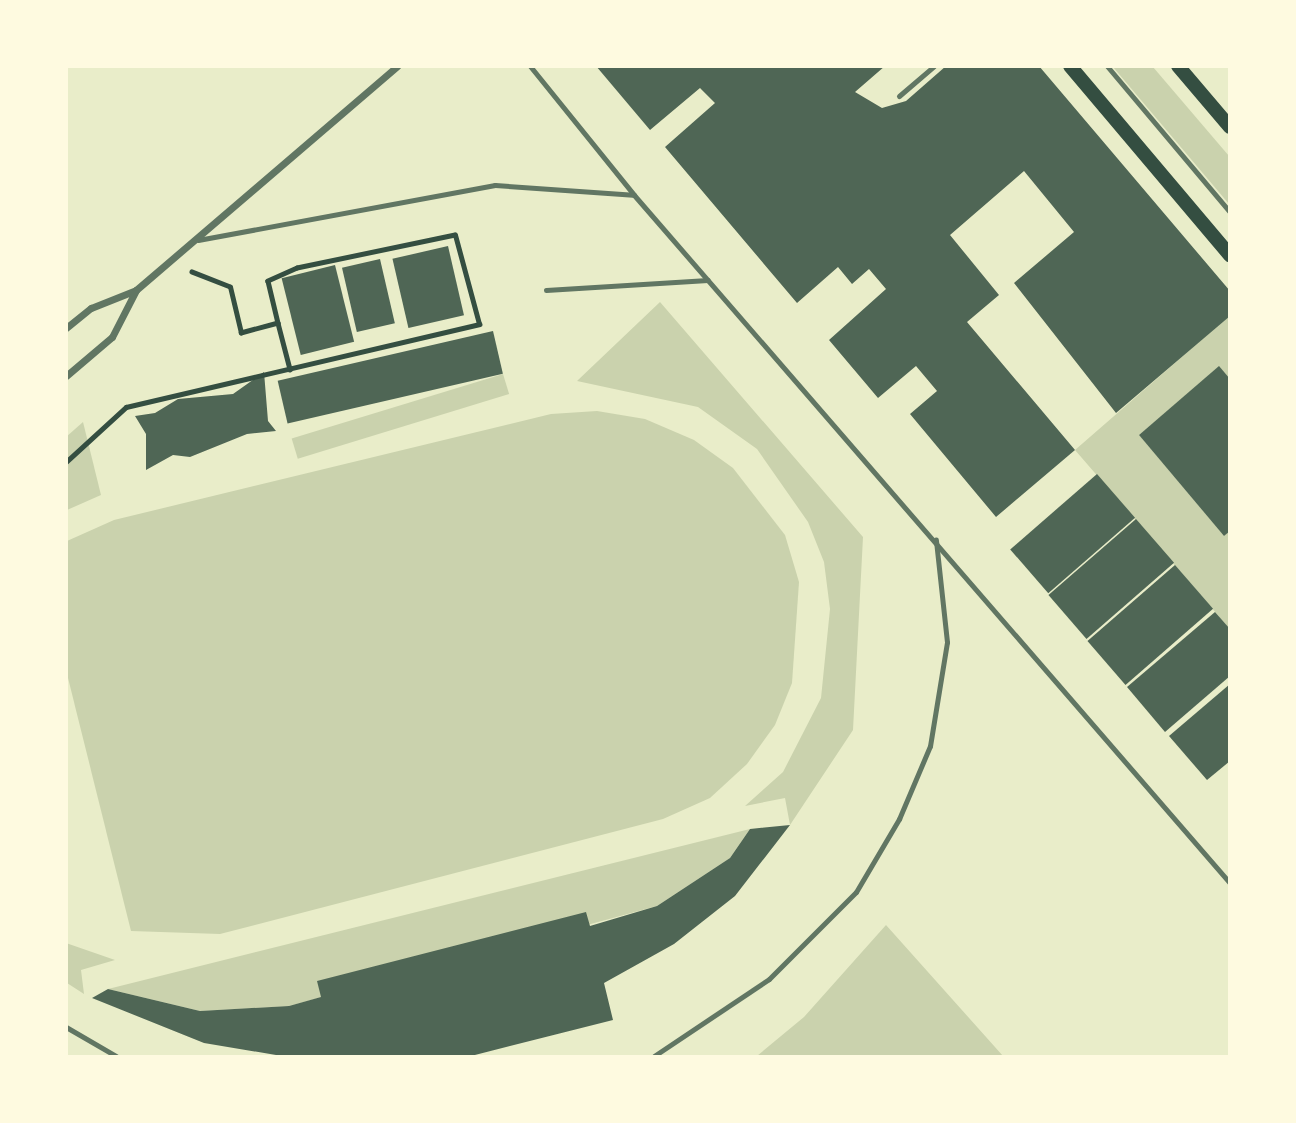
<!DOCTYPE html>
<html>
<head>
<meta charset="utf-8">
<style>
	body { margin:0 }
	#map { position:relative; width:1296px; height:1123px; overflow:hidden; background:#e9edc9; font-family:Inter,sans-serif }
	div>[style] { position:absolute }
	.green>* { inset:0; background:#cad2ad; transform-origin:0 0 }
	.building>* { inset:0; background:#4f6655; transform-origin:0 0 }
	.path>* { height:4.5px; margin:-2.25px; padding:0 2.25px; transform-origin:2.25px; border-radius:2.25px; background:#344e41 }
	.service>* { height:5px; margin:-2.5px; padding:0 2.5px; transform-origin:2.5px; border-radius:2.5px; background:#617663 }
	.minor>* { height:7px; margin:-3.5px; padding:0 3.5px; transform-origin:3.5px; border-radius:3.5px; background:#617663 }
	.secondary>* { height:14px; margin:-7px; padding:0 7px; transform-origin:7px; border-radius:7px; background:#344e41 }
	span { translate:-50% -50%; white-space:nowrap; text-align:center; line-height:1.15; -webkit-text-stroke:5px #fefae0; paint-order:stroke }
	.frame { position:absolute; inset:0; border:68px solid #fefae0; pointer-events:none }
</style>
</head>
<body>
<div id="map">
	<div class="green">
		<div style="clip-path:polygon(1113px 67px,1153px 67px,1229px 156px,1229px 204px)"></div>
		<div style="clip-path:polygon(660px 302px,863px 537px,853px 730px,790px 825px,785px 798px,745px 806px,783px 772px,821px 698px,830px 609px,824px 562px,808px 522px,757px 449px,698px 407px,577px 381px)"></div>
		<div style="clip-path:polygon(1229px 316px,1229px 379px,1219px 367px,1139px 435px,1224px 536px,1229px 531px,1229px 628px,1075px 450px)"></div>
		<div style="left:503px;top:374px;width:21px;height:221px;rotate:73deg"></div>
		<div style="clip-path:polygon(597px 411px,645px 419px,694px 440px,733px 468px,785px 535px,799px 582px,792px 683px,775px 725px,747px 764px,710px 798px,663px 819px,220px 934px,131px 931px,67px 674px,67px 541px,114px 520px,551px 414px)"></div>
		<div style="clip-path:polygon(83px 422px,101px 495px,67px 510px,66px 437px)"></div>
		<div style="clip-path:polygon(750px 829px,730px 858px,657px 906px,289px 1006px,200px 1011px,108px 989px)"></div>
		<div style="clip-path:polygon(886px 925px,1003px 1056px,757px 1056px,804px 1017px)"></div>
		<div style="clip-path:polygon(66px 943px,115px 960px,81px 970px,84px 994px,67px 983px)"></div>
	</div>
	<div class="building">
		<div style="clip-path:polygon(596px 66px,885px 66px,855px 92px,882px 108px,906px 101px,946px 66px,1039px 66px,1230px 291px,1230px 316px,1116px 413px,1014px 283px,1074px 232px,1024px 171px,950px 235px,999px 295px,967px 322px,1075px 450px,996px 517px,910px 414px,937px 391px,916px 366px,878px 398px,829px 340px,886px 289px,869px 269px,852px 284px,838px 267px,797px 303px,665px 147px,715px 103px,700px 88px,650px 130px)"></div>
		<div style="left:448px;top:246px;width:71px;height:57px;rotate:77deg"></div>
		<div style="left:380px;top:259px;width:66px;height:39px;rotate:77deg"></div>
		<div style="left:335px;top:265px;width:79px;height:55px;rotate:76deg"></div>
		<div style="left:493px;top:331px;width:44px;height:221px;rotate:77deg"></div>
		<div style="clip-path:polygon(1219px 366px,1230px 379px,1230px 531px,1224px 536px,1139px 435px)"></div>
		<div style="clip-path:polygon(264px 372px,268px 421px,276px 431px,247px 434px,190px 457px,173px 455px,146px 470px,146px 434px,135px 416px,155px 413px,178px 399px,233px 394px)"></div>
		<div style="left:1097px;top:474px;width:58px;height:115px;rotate:49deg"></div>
		<div style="left:1136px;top:519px;width:58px;height:116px;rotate:49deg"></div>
		<div style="left:1175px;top:565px;width:58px;height:116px;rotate:49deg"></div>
		<div style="clip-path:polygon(1215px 612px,1230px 629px,1230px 676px,1165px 732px,1127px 687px)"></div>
		<div style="clip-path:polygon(1230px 684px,1230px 761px,1207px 780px,1169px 736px)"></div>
		<div style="clip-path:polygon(790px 825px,735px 896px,674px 944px,604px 983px,613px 1020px,471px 1056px,276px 1055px,204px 1043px,92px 998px,108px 989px,200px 1011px,289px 1006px,321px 997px,317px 981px,586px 912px,590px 926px,657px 906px,730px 858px,750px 829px)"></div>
	</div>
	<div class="path">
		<div style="left:278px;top:323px;width:48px;rotate:75.4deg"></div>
		<div style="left:66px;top:462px;width:81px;rotate:-42.5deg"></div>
		<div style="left:126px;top:407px;width:363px;rotate:-13.2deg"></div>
		<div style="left:479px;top:324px;width:92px;rotate:-105.1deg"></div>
		<div style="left:455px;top:235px;width:161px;rotate:168.2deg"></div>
		<div style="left:297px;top:268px;width:32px;rotate:156deg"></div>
		<div style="left:268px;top:281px;width:43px;rotate:76.6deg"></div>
		<div style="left:278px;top:323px;width:38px;rotate:165deg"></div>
		<div style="left:241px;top:333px;width:47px;rotate:-103.4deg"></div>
		<div style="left:230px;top:287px;width:41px;rotate:-158.5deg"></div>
	</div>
	<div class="service">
		<div style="left:530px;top:66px;width:166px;rotate:51.1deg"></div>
		<div style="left:634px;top:195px;width:910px;rotate:49.1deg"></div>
		<div style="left:1107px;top:66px;width:191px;rotate:49.9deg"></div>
		<div style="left:899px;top:96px;width:46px;rotate:-40.6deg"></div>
		<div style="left:198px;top:240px;width:302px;rotate:-10.5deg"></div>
		<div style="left:495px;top:185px;width:138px;rotate:4.1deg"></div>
		<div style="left:546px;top:290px;width:162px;rotate:-3.5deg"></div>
		<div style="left:66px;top:1027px;width:58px;rotate:30.1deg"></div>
		<div style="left:654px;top:1056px;width:138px;rotate:-33.8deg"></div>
		<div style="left:769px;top:979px;width:123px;rotate:-45deg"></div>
		<div style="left:856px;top:892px;width:85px;rotate:-59.5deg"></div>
		<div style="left:899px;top:819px;width:79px;rotate:-67deg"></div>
		<div style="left:930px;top:746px;width:105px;rotate:-80.7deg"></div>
		<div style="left:947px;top:642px;width:103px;rotate:-96.2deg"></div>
	</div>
	<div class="minor">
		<div style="left:66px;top:328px;width:32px;rotate:-39deg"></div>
		<div style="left:91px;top:308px;width:48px;rotate:-21.8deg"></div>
		<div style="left:136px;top:290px;width:344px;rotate:-40.6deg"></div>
		<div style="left:66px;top:376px;width:60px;rotate:-40.3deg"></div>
		<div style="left:112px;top:337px;width:53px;rotate:-62.9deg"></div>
	</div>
	<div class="secondary">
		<div style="left:1070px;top:66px;width:248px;rotate:49.8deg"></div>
		<div style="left:1178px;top:66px;width:80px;rotate:49.6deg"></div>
	</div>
	<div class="frame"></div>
</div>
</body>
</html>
